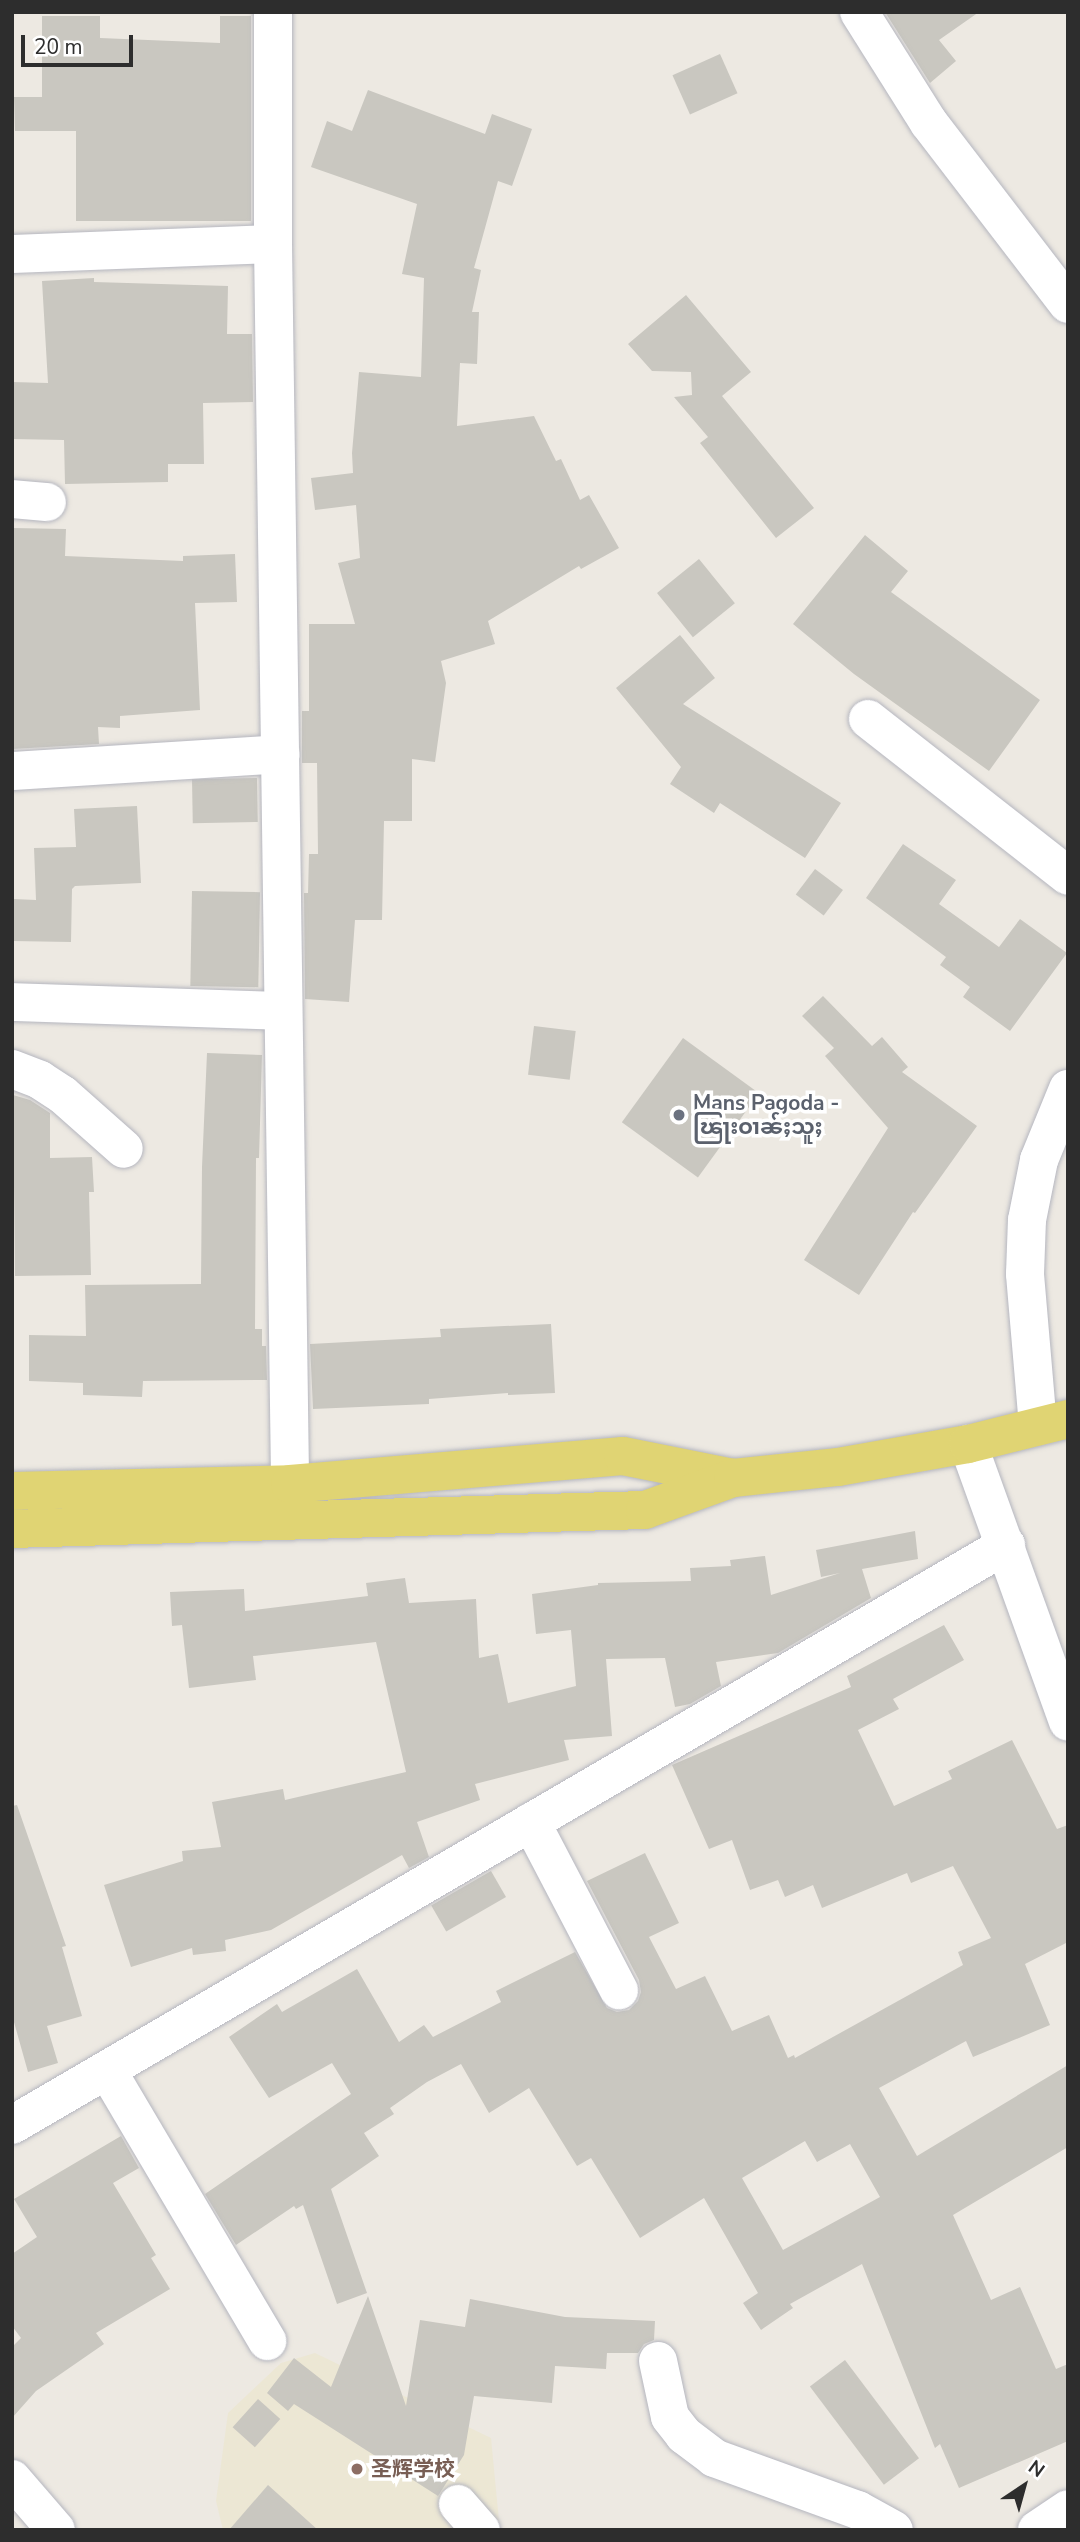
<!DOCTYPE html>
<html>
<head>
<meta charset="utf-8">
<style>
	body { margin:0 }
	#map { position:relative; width:1080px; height:2542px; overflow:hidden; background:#ede9e2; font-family:"Nunito Sans","Noto Sans SC","Noto Sans Myanmar",sans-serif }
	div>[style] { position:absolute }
	.education>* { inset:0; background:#ece7d4 }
	.building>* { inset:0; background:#c9c7c0; transform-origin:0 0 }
	.roads { filter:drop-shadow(0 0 2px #b5b6bf) drop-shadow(0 0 2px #b5b6bf) }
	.minor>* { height:38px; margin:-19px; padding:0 19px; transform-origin:19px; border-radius:19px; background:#fff }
	.major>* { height:38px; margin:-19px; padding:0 19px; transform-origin:19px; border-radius:19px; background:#e0d473 }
	.dots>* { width:19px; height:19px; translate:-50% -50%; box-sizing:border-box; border:4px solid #fff; border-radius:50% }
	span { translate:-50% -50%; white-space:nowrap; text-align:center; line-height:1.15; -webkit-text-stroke:7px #fff; paint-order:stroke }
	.worship-label { font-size:21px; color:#5b616d; font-weight:700 }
	.left { translate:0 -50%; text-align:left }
	.education-label { font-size:21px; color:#785e54; font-weight:700 }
	.frame { position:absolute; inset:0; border:14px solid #2d2d2d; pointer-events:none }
	.north { position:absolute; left:989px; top:2451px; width:70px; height:70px; -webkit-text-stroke:5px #fff; paint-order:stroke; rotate:36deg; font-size:19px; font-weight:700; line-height:28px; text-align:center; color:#2d2d2d }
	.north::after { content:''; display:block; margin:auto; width:24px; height:32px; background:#2d2d2d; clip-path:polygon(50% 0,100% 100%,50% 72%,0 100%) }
	.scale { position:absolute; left:21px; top:35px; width:112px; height:32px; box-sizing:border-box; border:4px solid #2d2d2d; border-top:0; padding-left:9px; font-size:21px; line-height:24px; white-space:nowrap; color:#2d2d2d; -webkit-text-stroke:5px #fff; paint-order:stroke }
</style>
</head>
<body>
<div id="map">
	<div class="education">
		<div style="clip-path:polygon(315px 2353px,491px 2438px,499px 2521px,495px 2530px,223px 2530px,216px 2501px,228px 2413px,281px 2363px)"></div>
	</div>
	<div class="building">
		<div style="clip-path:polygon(885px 12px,979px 12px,939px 40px,956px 61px,930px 83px)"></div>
		<div style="clip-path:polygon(42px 16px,100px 16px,100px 38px,220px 43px,220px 16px,251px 16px,251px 221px,76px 221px,76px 131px,15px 131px,14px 97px,42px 97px)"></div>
		<div style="left:720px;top:54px;width:43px;height:52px;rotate:66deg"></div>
		<div style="clip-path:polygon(368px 90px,485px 134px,492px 114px,532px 129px,512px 186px,498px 181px,474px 268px,481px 270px,472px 312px,479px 312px,477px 364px,460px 363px,457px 426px,534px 416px,556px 461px,561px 459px,580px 500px,589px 495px,619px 548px,581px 569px,579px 566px,488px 621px,495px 644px,441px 661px,446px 683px,435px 762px,412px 759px,412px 821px,384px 821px,382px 920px,355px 920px,349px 1002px,305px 999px,304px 893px,308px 893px,309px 854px,318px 854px,317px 763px,302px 763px,302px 711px,309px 711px,309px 624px,355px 624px,338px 563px,360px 558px,356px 505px,315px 510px,311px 478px,353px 473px,352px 453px,359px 372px,421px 377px,424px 278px,402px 274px,417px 204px,311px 167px,327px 121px,352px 131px)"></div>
		<div style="clip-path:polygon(94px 278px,94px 282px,228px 286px,227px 334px,252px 334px,253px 402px,203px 403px,204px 464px,168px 464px,168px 482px,65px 484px,64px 440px,12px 439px,12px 382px,48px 383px,42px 281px)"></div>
		<div style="clip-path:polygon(686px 295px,751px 372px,722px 396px,814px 508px,776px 538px,700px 443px,708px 437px,674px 397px,692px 395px,691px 372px,652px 371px,628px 344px)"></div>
		<div style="clip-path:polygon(12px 528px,66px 529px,65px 556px,183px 561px,183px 556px,235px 554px,237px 602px,195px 603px,200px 710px,120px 716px,120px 728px,98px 727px,99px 744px,12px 749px)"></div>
		<div style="clip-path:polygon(865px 535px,908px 571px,891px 592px,1040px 700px,989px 771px,854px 674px,793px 624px)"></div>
		<div style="left:699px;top:559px;width:57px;height:54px;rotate:51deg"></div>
		<div style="clip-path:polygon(680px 635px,715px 678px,683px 704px,841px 803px,805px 858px,720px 803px,714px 813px,670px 784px,681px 767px,616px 688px)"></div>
		<div style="left:257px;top:778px;width:44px;height:65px;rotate:89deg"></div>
		<div style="clip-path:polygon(137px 806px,141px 883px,75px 886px,72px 889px,71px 942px,12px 941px,13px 899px,36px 900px,34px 848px,76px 847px,74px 809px)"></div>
		<div style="clip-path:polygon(903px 844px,956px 880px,939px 904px,999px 947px,1020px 919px,1067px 953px,1010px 1031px,963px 997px,970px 987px,940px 965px,946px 957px,866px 898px)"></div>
		<div style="left:815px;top:869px;width:35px;height:32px;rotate:37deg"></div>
		<div style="left:192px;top:891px;width:68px;height:95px;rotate:1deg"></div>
		<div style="clip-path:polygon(823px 996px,872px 1046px,882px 1037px,908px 1067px,902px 1072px,977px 1126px,915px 1213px,913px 1212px,859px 1295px,804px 1260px,888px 1128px,825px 1056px,834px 1048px,802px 1016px)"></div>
		<div style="left:534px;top:1026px;width:42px;height:49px;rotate:7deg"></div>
		<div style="left:683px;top:1038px;width:94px;height:104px;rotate:36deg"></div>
		<div style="clip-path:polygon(207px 1053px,262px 1055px,259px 1158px,256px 1158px,255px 1329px,262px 1329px,262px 1346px,266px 1346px,267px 1380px,143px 1381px,142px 1397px,83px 1395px,83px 1383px,29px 1381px,29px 1335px,86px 1336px,85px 1285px,201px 1284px,202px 1167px)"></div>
		<div style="clip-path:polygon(13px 1095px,30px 1100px,50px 1113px,50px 1158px,92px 1157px,94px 1192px,89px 1192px,91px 1275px,15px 1276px)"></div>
		<div style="clip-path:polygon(551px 1324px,555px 1393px,508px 1395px,508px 1393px,429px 1399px,429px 1404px,313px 1409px,310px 1344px,441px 1337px,440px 1329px)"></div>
		<div style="clip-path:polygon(915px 1531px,918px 1559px,862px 1569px,871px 1598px,778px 1653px,716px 1662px,721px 1686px,690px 1704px,675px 1707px,665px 1658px,606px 1659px,612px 1736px,564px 1740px,569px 1760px,475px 1784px,480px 1800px,417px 1822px,429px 1857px,409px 1868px,402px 1855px,271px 1930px,225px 1940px,226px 1951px,193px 1955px,192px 1948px,131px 1967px,104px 1885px,183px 1861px,182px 1851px,221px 1847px,212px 1802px,283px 1789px,285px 1800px,406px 1772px,376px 1642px,253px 1656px,256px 1680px,189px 1688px,182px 1625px,172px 1626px,170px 1592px,244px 1589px,245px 1611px,368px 1596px,366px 1583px,405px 1578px,409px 1603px,476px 1599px,479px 1658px,498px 1654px,508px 1703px,576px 1686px,571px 1630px,536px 1634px,532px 1594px,598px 1585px,598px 1583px,691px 1581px,690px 1568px,731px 1566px,730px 1560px,765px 1556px,771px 1595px,840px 1573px,821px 1577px,816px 1550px)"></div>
		<div style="clip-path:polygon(evenodd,944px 1625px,964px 1660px,893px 1699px,899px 1709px,858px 1730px,894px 1806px,952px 1779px,948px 1771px,1012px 1740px,1057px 1829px,1068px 1825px,1068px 1942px,1025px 1964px,1050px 2025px,973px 2057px,966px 2041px,879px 2088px,917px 2156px,1068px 2065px,1068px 2147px,953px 2215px,991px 2300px,1020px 2287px,1056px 2369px,1068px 2364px,1068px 2441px,959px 2488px,940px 2444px,935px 2448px,862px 2264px,790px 2304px,793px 2308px,761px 2330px,743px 2303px,758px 2293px,704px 2198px,640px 2238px,591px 2158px,577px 2166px,529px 2088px,489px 2113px,461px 2064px,427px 2082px,390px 2108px,394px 2114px,364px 2133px,379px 2156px,331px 2189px,367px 2293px,337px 2304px,303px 2205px,296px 2209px,294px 2206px,236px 2245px,205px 2194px,351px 2094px,332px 2063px,269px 2098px,229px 2037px,277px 2004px,282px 2012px,357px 1969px,399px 2042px,424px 2025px,433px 2037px,501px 2002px,496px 1991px,575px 1952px,607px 2008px,617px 2012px,629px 2010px,638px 2001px,641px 1992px,639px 1980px,587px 1881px,645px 1853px,679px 1923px,649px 1937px,676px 1989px,705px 1976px,732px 2031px,769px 2015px,788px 2058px,794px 2055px,795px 2058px,963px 1965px,958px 1952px,991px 1938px,953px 1866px,911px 1883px,907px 1873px,822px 1908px,813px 1885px,785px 1897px,778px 1880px,750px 1890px,732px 1840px,709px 1849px,672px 1765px,851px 1687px,847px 1676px,944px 1625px,805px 2141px,817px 2162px,850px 2144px,880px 2197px,783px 2250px,742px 2178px,805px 2141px)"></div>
		<div style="clip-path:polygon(17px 1805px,66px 1946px,62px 1947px,82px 2016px,47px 2026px,58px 2063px,28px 2072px,12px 2015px,12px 1806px)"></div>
		<div style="left:491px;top:1871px;width:30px;height:69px;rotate:60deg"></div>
		<div style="clip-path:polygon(121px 2136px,139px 2168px,113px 2183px,156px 2255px,151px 2258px,170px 2289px,96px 2333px,104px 2344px,36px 2391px,12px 2418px,12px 2347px,21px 2338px,12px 2326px,12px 2254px,37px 2237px,14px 2199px)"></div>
		<div style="clip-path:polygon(368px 2296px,406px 2406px,420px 2320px,465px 2327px,470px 2299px,565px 2317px,655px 2321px,654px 2340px,644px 2344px,638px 2353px,607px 2353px,606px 2369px,555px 2366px,552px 2403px,474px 2396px,464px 2455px,438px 2496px,294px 2404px,288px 2411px,267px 2393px,294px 2358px,331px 2387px)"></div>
		<div style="left:845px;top:2360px;width:123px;height:44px;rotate:53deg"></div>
		<div style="left:258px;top:2399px;width:30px;height:38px;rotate:42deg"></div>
		<div style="clip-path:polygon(268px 2485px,318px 2530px,229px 2530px)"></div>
	</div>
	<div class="roads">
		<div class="minor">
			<div style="left:273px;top:12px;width:232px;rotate:90deg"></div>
			<div style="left:273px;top:244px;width:1240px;rotate:89.21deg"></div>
			<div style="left:290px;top:1484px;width:35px;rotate:80deg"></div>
			<div style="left:859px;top:12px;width:131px;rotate:57.8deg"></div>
			<div style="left:929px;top:123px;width:228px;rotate:52.5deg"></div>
			<div style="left:12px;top:254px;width:261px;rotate:-2.2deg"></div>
			<div style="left:12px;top:499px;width:35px;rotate:5deg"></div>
			<div style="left:868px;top:719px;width:254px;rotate:38.1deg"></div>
			<div style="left:12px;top:771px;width:269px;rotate:-3.6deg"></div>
			<div style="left:12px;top:1002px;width:271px;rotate:1.9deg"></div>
			<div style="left:12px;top:1069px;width:30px;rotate:21deg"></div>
			<div style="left:40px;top:1080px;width:27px;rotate:33deg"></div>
			<div style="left:63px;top:1095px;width:81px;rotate:41.5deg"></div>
			<div style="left:1038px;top:1426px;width:153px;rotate:-94.9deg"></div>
			<div style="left:1025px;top:1274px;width:54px;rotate:-87.9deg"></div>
			<div style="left:1027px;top:1220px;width:61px;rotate:-78.7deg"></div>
			<div style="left:1039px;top:1160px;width:77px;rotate:-67.8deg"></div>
			<div style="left:968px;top:1444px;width:295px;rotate:70.2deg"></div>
			<div style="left:531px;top:1822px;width:190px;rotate:62.4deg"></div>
			<div style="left:107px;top:2070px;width:315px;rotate:59.4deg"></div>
			<div style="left:12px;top:2125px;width:1151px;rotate:-30.26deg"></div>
			<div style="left:658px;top:2361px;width:57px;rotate:77.9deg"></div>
			<div style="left:670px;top:2417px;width:23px;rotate:52deg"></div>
			<div style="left:684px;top:2435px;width:38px;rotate:37deg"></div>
			<div style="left:714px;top:2458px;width:153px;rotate:19.9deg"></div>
			<div style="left:858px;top:2510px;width:41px;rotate:29.1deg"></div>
			<div style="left:12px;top:2479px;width:67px;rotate:49.2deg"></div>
			<div style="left:458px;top:2504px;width:35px;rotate:49deg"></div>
			<div style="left:1037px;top:2530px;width:37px;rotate:-34deg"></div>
		</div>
		<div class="major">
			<div style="left:12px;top:1491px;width:278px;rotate:-1.4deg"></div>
			<div style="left:290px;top:1484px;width:334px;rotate:-4.8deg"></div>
			<div style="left:623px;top:1456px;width:112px;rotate:11.3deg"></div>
			<div style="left:12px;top:1529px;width:633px;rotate:-1.72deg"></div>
			<div style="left:645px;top:1510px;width:94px;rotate:-20deg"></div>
			<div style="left:733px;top:1478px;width:106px;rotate:-6deg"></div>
			<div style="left:838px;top:1467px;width:132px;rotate:-10deg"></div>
			<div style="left:968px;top:1444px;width:103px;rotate:-14deg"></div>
		</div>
	</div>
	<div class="dots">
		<div style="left:679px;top:1115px;background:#6b7280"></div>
		<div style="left:357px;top:2469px;background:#8d6e63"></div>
	</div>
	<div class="worship-label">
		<span class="left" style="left:693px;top:1115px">Mans Pagoda -<br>ၽြႃးဝၢၼ်ႈသူႈ</span>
	</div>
	<div class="education-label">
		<span class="left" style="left:371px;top:2469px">圣辉学校</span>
	</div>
	<div class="frame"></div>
	<div class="north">N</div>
	<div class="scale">20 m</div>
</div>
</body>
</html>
